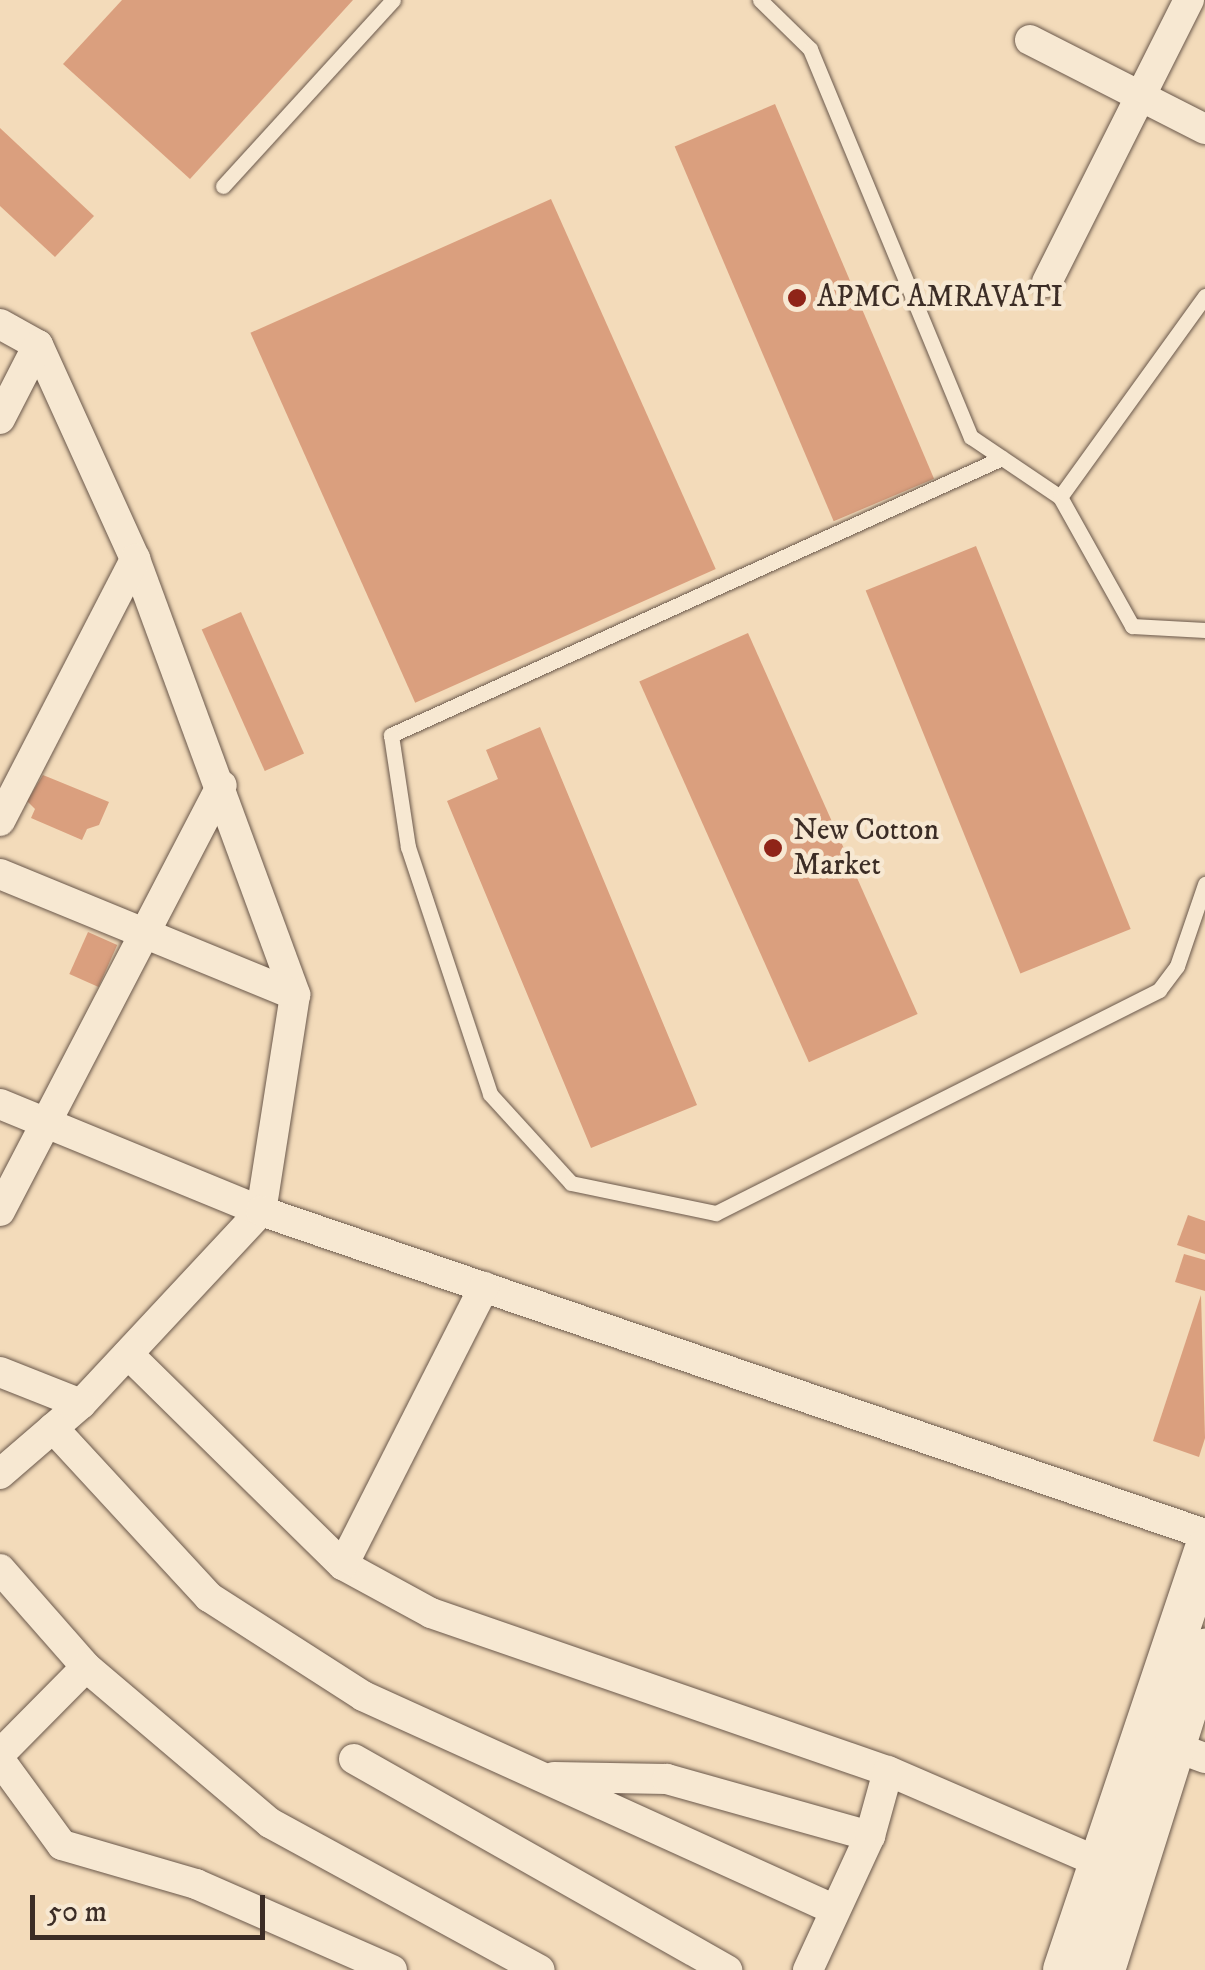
<!DOCTYPE html>
<html>
<head>
<meta charset="utf-8">
<style>
	body { margin:0 }
	#map { position:relative; width:1205px; height:1970px; overflow:hidden; background:#f3dbba; font-family:"IM FELL DW Pica",serif }
	div>[style] { position:absolute }
	.building>* { inset:0; background:#da9f7e; transform-origin:0 0 }
	.roads { filter:drop-shadow(0 0 2px #6a584b) drop-shadow(0 0 2px #6a584b) }
	.lane>* { height:15px; margin:-7.5px; padding:0 7.5px; transform-origin:7.5px; border-radius:7.5px; background:#f7e8d2 }
	.street>* { height:30px; margin:-15px; padding:0 15px; transform-origin:15px; border-radius:15px; background:#f7e8d2 }
	.secondary>* { height:42px; margin:-21px; padding:0 21px; transform-origin:21px; border-radius:21px; background:#f7e8d2 }
	.dots>* { width:28px; height:28px; translate:-50% -50%; box-sizing:border-box; border:5px solid #f7e8d2; border-radius:50% }
	span { translate:-50% -50%; white-space:nowrap; text-align:center; line-height:1.15; -webkit-text-stroke:9px #f7e8d2; paint-order:stroke }
	.poi-label { font-size:30px; color:#3c2d26 }
	.left { translate:0 -50%; text-align:left }
	.scale { position:absolute; left:30px; top:1895px; width:235px; height:45px; box-sizing:border-box; border:5px solid #3c2d26; border-top:0; padding-left:12px; font-size:30px; line-height:35px; white-space:nowrap; color:#3c2d26; -webkit-text-stroke:8px #f7e8d2; paint-order:stroke }
</style>
</head>
<body>
<div id="map">
	<div class="building">
		<div style="clip-path:polygon(122px 0,353px 0,190px 179px,63px 64px)"></div>
		<div style="left:775px;top:104px;width:407px;height:109px;rotate:67deg"></div>
		<div style="clip-path:polygon(0 128px,94px 216px,55px 257px,0 206px)"></div>
		<div style="left:551px;top:199px;width:405px;height:329px;rotate:66deg"></div>
		<div style="left:976px;top:546px;width:413px;height:119px;rotate:68deg"></div>
		<div style="left:241px;top:612px;width:155px;height:43px;rotate:66deg"></div>
		<div style="left:748px;top:633px;width:417px;height:119px;rotate:66deg"></div>
		<div style="clip-path:polygon(540px 727px,697px 1105px,591px 1148px,447px 801px,498px 779px,486px 750px)"></div>
		<div style="clip-path:polygon(43px 775px,109px 802px,99px 825px,87px 829px,82px 840px,31px 818px,35px 809px,27px 801px)"></div>
		<div style="left:88px;top:932px;width:32px;height:46px;rotate:24deg"></div>
		<div style="clip-path:polygon(1188px 1215px,1205px 1221px,1205px 1254px,1177px 1245px)"></div>
		<div style="clip-path:polygon(1184px 1254px,1205px 1260px,1205px 1291px,1175px 1282px)"></div>
		<div style="clip-path:polygon(1201px 1295px,1205px 1438px,1199px 1457px,1153px 1441px)"></div>
	</div>
	<div class="roads">
		<div class="lane">
			<div style="left:760px;top:0;width:70px;rotate:44.4deg"></div>
			<div style="left:810px;top:49px;width:420px;rotate:67.5deg"></div>
			<div style="left:971px;top:437px;width:107px;rotate:34deg"></div>
			<div style="left:1060px;top:497px;width:148px;rotate:60.8deg"></div>
			<div style="left:1132px;top:626px;width:73px;rotate:3.1deg"></div>
			<div style="left:223px;top:186px;width:252px;rotate:-47.6deg"></div>
			<div style="left:1002px;top:458px;width:671px;rotate:155.61deg"></div>
			<div style="left:391px;top:735px;width:113px;rotate:81.4deg"></div>
			<div style="left:408px;top:847px;width:260px;rotate:71.6deg"></div>
			<div style="left:490px;top:1094px;width:120px;rotate:47.7deg"></div>
			<div style="left:571px;top:1183px;width:148px;rotate:11.7deg"></div>
			<div style="left:716px;top:1213px;width:496px;rotate:-26.7deg"></div>
			<div style="left:1159px;top:990px;width:30px;rotate:-53deg"></div>
			<div style="left:1177px;top:966px;width:87px;rotate:-71.1deg"></div>
			<div style="left:1060px;top:497px;width:248px;rotate:-54.2deg"></div>
		</div>
		<div class="street">
			<div style="left:1030px;top:40px;width:196px;rotate:27deg"></div>
			<div style="left:1047px;top:282px;width:316px;rotate:-63.3deg"></div>
			<div style="left:0;top:324px;width:43px;rotate:28.9deg"></div>
			<div style="left:38px;top:345px;width:235px;rotate:65.6deg"></div>
			<div style="left:135px;top:559px;width:464px;rotate:69.8deg"></div>
			<div style="left:295px;top:995px;width:219px;rotate:98.9deg"></div>
			<div style="left:261px;top:1211px;width:264px;rotate:133deg"></div>
			<div style="left:81px;top:1404px;width:107px;rotate:139.2deg"></div>
			<div style="left:0;top:419px;width:83px;rotate:-62.8deg"></div>
			<div style="left:0;top:821px;width:295px;rotate:-62.7deg"></div>
			<div style="left:0;top:874px;width:319px;rotate:22.3deg"></div>
			<div style="left:0;top:1104px;width:282px;rotate:22.3deg"></div>
			<div style="left:261px;top:1211px;width:998px;rotate:18.89deg"></div>
			<div style="left:0;top:1211px;width:480px;rotate:-62.5deg"></div>
			<div style="left:128px;top:1354px;width:301px;rotate:44.5deg"></div>
			<div style="left:343px;top:1565px;width:100px;rotate:28.6deg"></div>
			<div style="left:431px;top:1613px;width:484px;rotate:19.1deg"></div>
			<div style="left:888px;top:1771px;width:252px;rotate:23.4deg"></div>
			<div style="left:0;top:1372px;width:87px;rotate:21.6deg"></div>
			<div style="left:53px;top:1428px;width:230px;rotate:47.3deg"></div>
			<div style="left:209px;top:1597px;width:183px;rotate:32.7deg"></div>
			<div style="left:363px;top:1696px;width:516px;rotate:24.38deg"></div>
			<div style="left:343px;top:1565px;width:312px;rotate:-63.1deg"></div>
			<div style="left:0;top:1569px;width:130px;rotate:48.7deg"></div>
			<div style="left:86px;top:1667px;width:241px;rotate:40.3deg"></div>
			<div style="left:270px;top:1823px;width:307px;rotate:28.6deg"></div>
			<div style="left:1156px;top:1740px;width:52px;rotate:20.2deg"></div>
			<div style="left:0;top:1754px;width:122px;rotate:-45.3deg"></div>
			<div style="left:354px;top:1759px;width:429px;rotate:29.5deg"></div>
			<div style="left:0;top:1760px;width:105px;rotate:53.9deg"></div>
			<div style="left:62px;top:1845px;width:140px;rotate:16.2deg"></div>
			<div style="left:196px;top:1884px;width:214px;rotate:23.7deg"></div>
			<div style="left:554px;top:1777px;width:113px;rotate:1deg"></div>
			<div style="left:667px;top:1779px;width:211px;rotate:15.7deg"></div>
			<div style="left:808px;top:1970px;width:148px;rotate:-65.2deg"></div>
			<div style="left:870px;top:1836px;width:67px;rotate:-74.5deg"></div>
		</div>
		<div class="secondary">
			<div style="left:1064px;top:1970px;width:443px;rotate:-71.4deg"></div>
			<div style="left:1104px;top:1970px;width:336px;rotate:-72.5deg"></div>
		</div>
	</div>
	<div class="dots">
		<div style="left:797px;top:298px;background:#8f2418"></div>
		<div style="left:773px;top:848px;background:#8f2418"></div>
	</div>
	<div class="poi-label">
		<span class="left" style="left:817px;top:298px">APMC AMRAVATI</span>
		<span class="left" style="left:793px;top:848px">New Cotton<br>Market</span>
	</div>
	<div class="scale">50 m</div>
</div>
</body>
</html>
